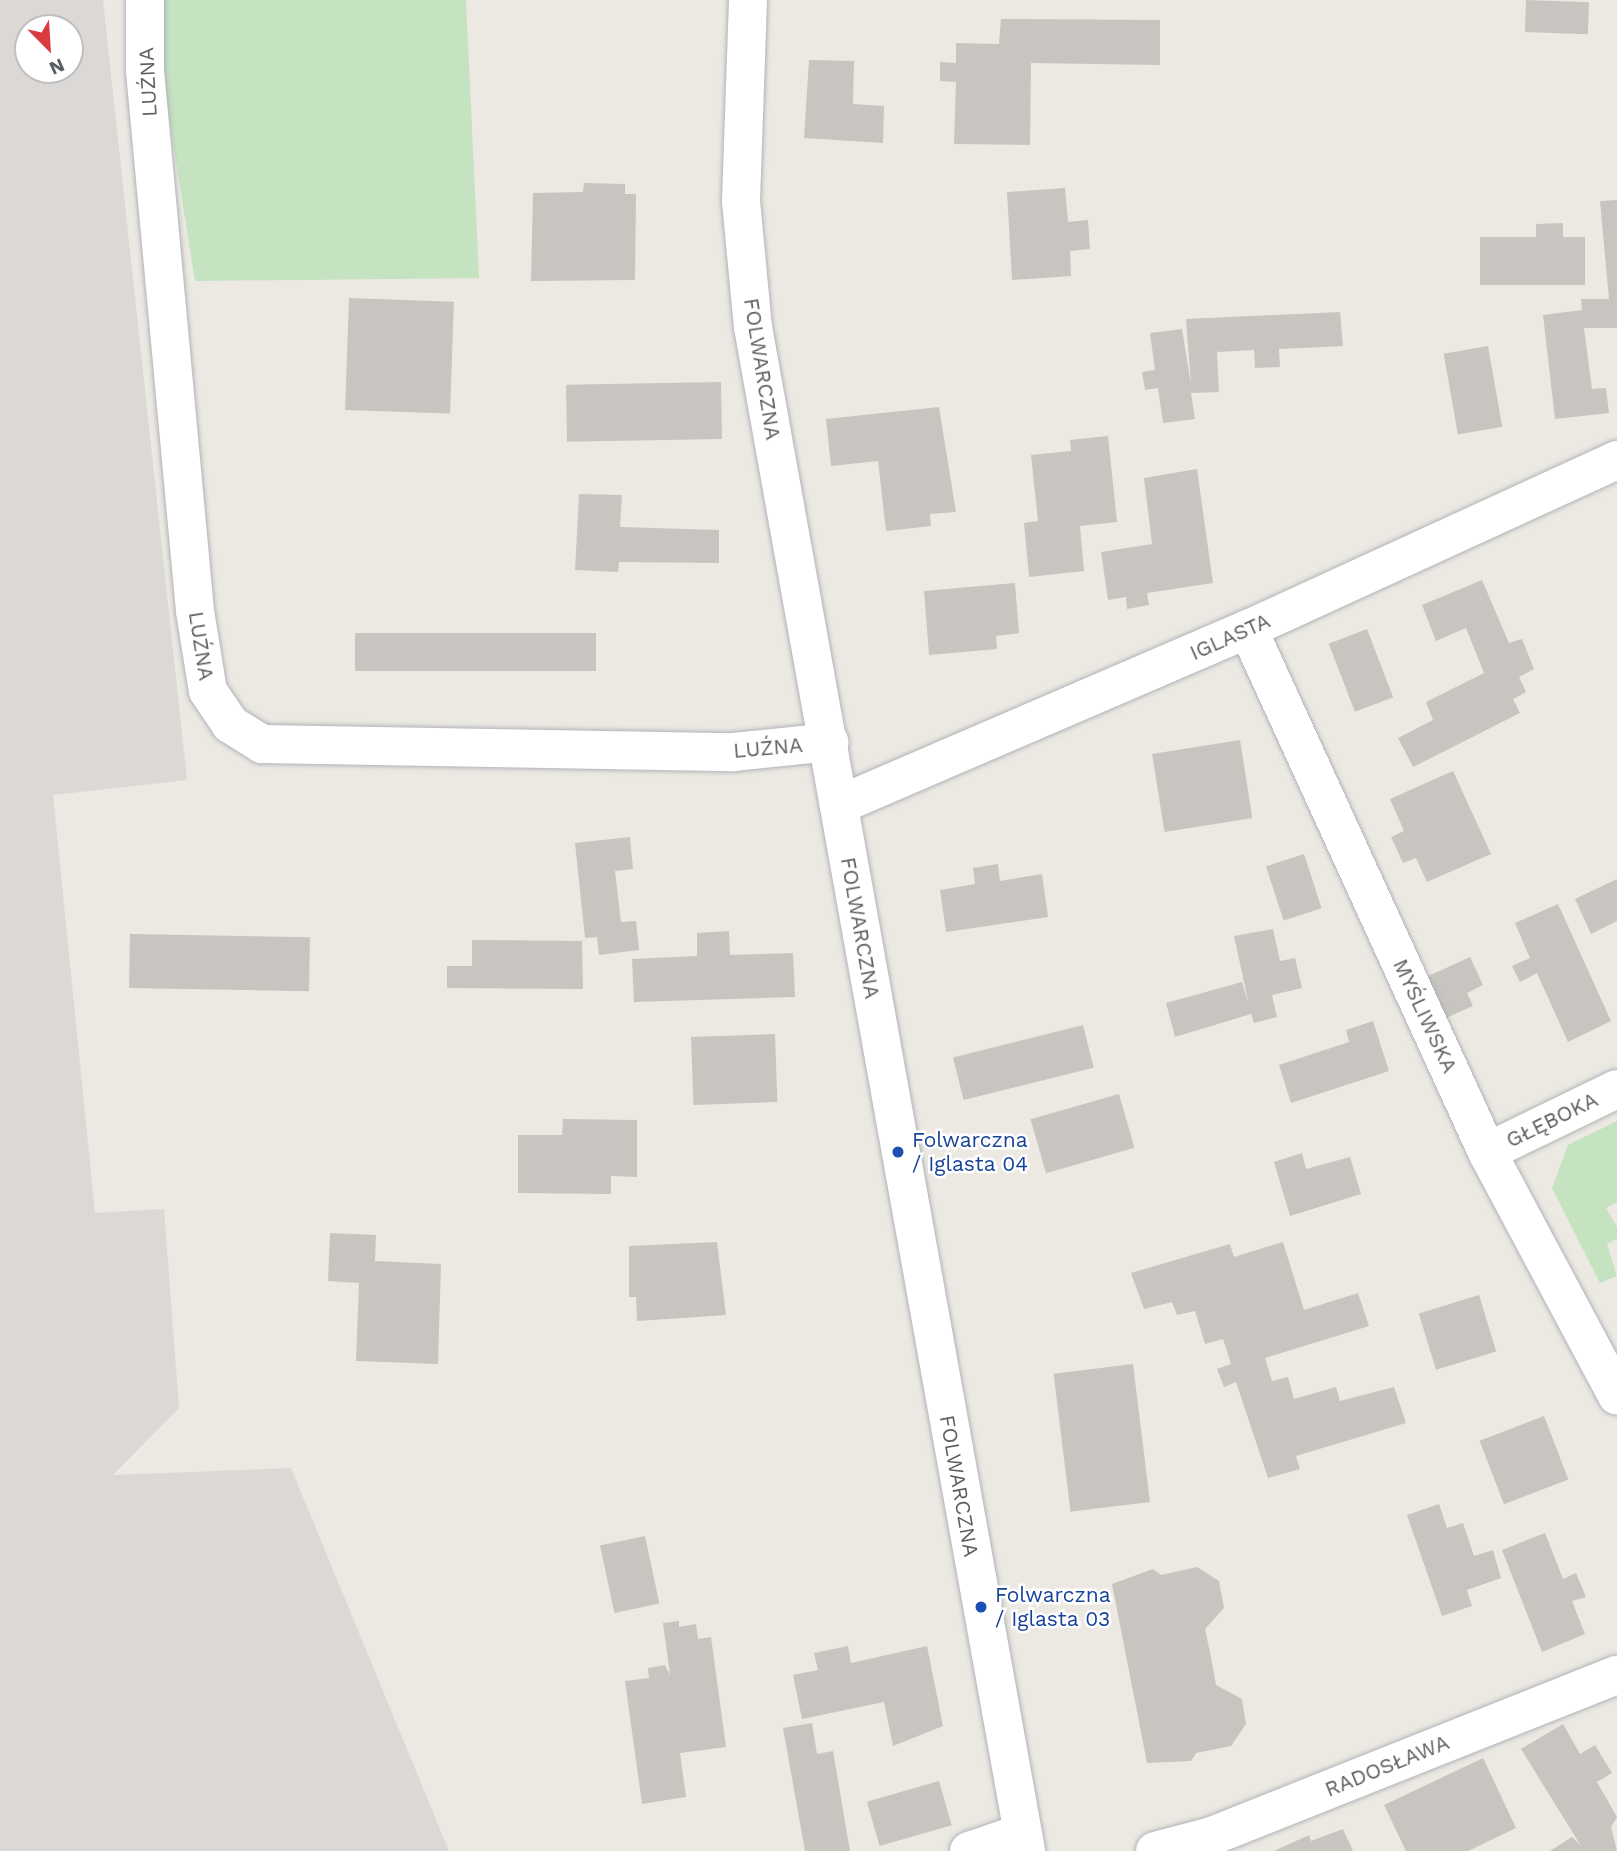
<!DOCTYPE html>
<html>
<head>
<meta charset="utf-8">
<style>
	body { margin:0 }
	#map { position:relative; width:1617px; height:1851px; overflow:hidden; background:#ece9e3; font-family:"Work Sans",sans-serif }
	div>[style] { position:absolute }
	.industrial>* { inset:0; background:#dbd8d5 }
	.green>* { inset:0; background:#c5e2c1 }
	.building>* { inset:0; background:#c8c4bf; transform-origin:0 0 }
	.roads { filter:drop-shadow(0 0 2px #b0b4b7) drop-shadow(0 0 2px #b0b4b7) }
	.street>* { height:38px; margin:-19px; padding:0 19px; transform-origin:19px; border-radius:19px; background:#fff }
	.dots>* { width:19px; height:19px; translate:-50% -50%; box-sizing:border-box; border:4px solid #fff; border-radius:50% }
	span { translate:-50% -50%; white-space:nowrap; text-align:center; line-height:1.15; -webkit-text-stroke:5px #fff; paint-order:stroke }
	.street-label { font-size:21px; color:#5b5f62 }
	.transit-label { font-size:21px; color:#164399 }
	.left { translate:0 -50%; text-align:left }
	.north { position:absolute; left:14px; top:14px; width:70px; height:70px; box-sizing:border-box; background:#fff; border:2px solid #bdbfc0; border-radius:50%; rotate:156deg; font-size:19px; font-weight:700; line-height:28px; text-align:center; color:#5b5f62 }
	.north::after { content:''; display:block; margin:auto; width:24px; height:32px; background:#da3b41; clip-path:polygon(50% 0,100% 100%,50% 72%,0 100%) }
</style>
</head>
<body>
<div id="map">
	<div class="industrial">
		<div style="clip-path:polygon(evenodd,0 0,103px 0,187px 780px,53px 795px,95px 1213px,164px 1209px,179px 1408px,113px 1475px,291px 1468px,449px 1851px,0 1851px,0 0,28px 28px,70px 28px,70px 70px,28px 70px,28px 28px)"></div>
	</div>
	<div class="green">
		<div style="clip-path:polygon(163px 0,466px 0,479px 278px,195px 281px,156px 34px)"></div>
		<div style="clip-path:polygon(1617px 1121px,1617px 1202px,1606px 1208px,1617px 1227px,1617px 1239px,1607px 1244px,1617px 1276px,1600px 1283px,1552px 1188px,1568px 1145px)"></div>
	</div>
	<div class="building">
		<div style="left:1526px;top:0;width:63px;height:32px;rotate:2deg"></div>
		<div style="clip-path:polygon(1001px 19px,1160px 20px,1160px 65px,1031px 63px,1030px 145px,954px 144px,956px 82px,940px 81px,940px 62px,956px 63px,956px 43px,999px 44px)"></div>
		<div style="clip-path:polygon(809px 60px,854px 61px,853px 104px,884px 106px,883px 143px,804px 138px)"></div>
		<div style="clip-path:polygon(584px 183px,625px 184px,625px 194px,636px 194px,635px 280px,531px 281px,533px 193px,583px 192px)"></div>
		<div style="clip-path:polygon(1065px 188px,1068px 222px,1088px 220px,1090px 249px,1070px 251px,1071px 276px,1012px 280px,1007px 192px)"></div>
		<div style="clip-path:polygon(1617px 200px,1617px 328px,1584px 328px,1592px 389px,1606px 388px,1609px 413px,1555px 419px,1543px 315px,1582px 310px,1581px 299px,1609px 299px,1600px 201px)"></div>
		<div style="clip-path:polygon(1563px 223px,1563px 237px,1585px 237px,1585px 285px,1480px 285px,1480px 237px,1536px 237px,1536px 224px)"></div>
		<div style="left:349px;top:298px;width:105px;height:112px;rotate:2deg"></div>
		<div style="clip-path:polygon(1340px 312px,1343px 346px,1279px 349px,1280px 367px,1255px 368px,1254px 350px,1217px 352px,1219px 392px,1191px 393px,1195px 419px,1163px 423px,1158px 388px,1145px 390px,1142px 372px,1155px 370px,1150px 333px,1182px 329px,1191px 385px,1186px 319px)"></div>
		<div style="left:1488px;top:346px;width:82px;height:45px;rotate:80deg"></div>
		<div style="left:721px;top:382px;width:57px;height:155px;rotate:89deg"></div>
		<div style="clip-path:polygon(939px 407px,956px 512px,930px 514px,931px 526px,886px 531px,878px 461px,831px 466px,826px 419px)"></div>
		<div style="clip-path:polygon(1108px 436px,1117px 522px,1080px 526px,1084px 571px,1029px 577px,1024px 523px,1038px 521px,1031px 455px,1071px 451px,1070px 440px)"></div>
		<div style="clip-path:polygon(1197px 469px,1213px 583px,1147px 593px,1149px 605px,1127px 609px,1126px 597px,1108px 600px,1101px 552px,1152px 544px,1144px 478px)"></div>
		<div style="clip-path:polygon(579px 494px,622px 495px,620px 527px,719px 530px,719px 563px,619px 562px,618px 572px,575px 570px)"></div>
		<div style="clip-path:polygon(1482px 580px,1509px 643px,1522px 639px,1534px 669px,1519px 677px,1526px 692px,1513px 699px,1520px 713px,1413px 767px,1398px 738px,1433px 720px,1426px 702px,1484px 673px,1466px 628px,1436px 641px,1422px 605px)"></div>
		<div style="clip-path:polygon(1015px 583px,1019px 633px,996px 636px,997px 649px,929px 655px,924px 591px)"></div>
		<div style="left:1367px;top:629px;width:73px;height:41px;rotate:69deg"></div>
		<div style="left:355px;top:633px;width:241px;height:38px"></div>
		<div style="left:1240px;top:740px;width:79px;height:89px;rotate:81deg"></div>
		<div style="clip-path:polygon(1453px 771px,1491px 854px,1427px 882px,1416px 858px,1403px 863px,1391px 837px,1404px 831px,1390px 799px)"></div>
		<div style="clip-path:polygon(630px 837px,633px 869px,615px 871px,621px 922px,636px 921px,639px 950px,599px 955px,597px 937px,585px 938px,575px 843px)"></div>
		<div style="left:1304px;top:854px;width:57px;height:40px;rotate:72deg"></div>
		<div style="clip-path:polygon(998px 864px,1000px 881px,1042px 874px,1048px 917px,946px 932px,940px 890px,975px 884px,973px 868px)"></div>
		<div style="clip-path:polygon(1617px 879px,1617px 921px,1591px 934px,1575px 899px)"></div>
		<div style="clip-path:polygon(1558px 904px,1611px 1021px,1568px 1042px,1537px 973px,1520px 982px,1512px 966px,1530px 958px,1515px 923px)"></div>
		<div style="clip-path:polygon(1273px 929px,1280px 961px,1295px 958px,1302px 988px,1272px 995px,1277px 1017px,1254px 1023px,1251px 1014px,1175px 1037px,1166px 1003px,1242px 982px,1249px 1005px,1234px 936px)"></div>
		<div style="clip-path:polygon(729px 931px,730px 955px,793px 953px,795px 997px,634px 1002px,632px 959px,697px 956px,697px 933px)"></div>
		<div style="left:130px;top:934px;width:180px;height:54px;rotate:1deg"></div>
		<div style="clip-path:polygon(472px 940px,582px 941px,583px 989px,447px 988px,447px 966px,472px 966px)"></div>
		<div style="clip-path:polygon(1470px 957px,1483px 985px,1467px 993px,1473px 1006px,1441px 1020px,1422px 979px)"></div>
		<div style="clip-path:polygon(1373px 1021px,1389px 1071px,1291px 1103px,1279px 1065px,1349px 1042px,1346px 1030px)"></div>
		<div style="left:1083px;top:1025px;width:44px;height:134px;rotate:76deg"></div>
		<div style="left:775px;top:1034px;width:68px;height:84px;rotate:88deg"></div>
		<div style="left:1119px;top:1094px;width:56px;height:92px;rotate:74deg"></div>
		<div style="clip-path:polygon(563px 1119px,637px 1120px,637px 1177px,611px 1176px,611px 1194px,518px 1193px,518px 1135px,562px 1135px)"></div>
		<div style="clip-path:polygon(1302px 1153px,1306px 1169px,1350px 1157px,1361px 1194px,1290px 1216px,1274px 1162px)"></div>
		<div style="clip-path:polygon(330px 1233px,376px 1235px,375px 1261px,441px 1264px,438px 1364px,356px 1361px,359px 1283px,328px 1281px)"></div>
		<div style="clip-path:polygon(717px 1242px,726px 1315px,637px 1321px,636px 1297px,629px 1297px,629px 1246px)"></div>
		<div style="clip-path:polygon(1283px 1242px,1304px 1310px,1358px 1293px,1369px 1326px,1265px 1358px,1272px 1381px,1288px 1377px,1294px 1399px,1336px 1387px,1340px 1401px,1394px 1387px,1406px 1423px,1296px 1456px,1300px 1469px,1268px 1478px,1236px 1382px,1224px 1387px,1217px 1369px,1231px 1364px,1223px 1339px,1205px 1344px,1195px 1311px,1177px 1315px,1172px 1302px,1144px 1309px,1131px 1273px,1230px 1244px,1234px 1257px)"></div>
		<div style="left:1479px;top:1295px;width:59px;height:63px;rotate:73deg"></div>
		<div style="left:1133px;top:1364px;width:139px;height:80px;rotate:83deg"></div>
		<div style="left:1544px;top:1416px;width:68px;height:69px;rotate:69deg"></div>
		<div style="clip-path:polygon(1439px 1504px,1447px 1528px,1463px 1523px,1474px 1556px,1493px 1550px,1501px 1578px,1467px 1590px,1472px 1606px,1442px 1616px,1407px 1515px)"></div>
		<div style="clip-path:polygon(1545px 1533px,1563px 1579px,1576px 1573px,1586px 1597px,1572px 1601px,1585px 1634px,1542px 1652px,1502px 1550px)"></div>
		<div style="left:645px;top:1536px;width:69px;height:46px;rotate:78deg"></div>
		<div style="clip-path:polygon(1197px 1567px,1219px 1581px,1224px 1608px,1205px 1629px,1211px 1657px,1216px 1685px,1242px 1699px,1246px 1724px,1231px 1746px,1196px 1753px,1191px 1761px,1147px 1763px,1112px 1584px,1153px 1569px,1161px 1575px)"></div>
		<div style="clip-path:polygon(679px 1621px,679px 1627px,696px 1624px,698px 1639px,711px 1637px,726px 1747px,680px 1753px,686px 1797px,642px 1804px,625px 1681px,649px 1678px,648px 1668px,665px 1665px,670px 1675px,663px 1623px)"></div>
		<div style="clip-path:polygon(848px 1646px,851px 1663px,927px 1646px,943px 1726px,893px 1746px,884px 1702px,802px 1719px,793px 1675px,818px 1670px,814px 1653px)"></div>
		<div style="clip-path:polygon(812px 1723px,817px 1754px,833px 1751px,850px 1851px,805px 1851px,783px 1728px)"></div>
		<div style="clip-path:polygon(1563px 1724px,1580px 1754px,1595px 1745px,1612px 1773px,1597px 1782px,1617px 1817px,1611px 1827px,1617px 1851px,1550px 1851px,1572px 1837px,1581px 1846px,1521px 1749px)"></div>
		<div style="clip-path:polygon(1483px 1758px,1516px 1828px,1468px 1851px,1406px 1851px,1384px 1805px)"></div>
		<div style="left:939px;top:1781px;width:46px;height:75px;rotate:74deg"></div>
		<div style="clip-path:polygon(1343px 1829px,1353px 1851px,1274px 1851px,1309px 1835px,1311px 1841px)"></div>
	</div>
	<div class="roads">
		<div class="street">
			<div style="left:145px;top:0;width:71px;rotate:90deg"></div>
			<div style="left:145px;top:71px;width:542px;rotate:84.71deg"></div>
			<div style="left:195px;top:611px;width:81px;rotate:80.8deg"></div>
			<div style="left:208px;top:691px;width:40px;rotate:56deg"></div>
			<div style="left:230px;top:724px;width:38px;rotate:32deg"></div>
			<div style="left:262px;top:744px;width:471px;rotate:1deg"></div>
			<div style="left:733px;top:752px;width:97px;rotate:-5.9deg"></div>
			<div style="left:748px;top:0;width:201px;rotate:92deg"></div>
			<div style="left:741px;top:201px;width:127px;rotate:84.6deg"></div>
			<div style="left:753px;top:327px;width:1548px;rotate:79.84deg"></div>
			<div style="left:1248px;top:629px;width:575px;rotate:65.44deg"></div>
			<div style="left:1487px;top:1152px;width:276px;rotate:61.9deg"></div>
			<div style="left:839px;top:805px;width:445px;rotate:-23.3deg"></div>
			<div style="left:1248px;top:629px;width:406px;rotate:-24.6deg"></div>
			<div style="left:1487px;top:1152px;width:144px;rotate:-25.9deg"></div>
			<div style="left:969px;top:1851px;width:56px;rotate:-18.8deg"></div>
			<div style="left:1155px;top:1851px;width:59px;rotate:-14.7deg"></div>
			<div style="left:1212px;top:1836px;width:436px;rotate:-21.7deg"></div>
		</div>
	</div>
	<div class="dots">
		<div style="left:898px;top:1152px;background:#1a4fb4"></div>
		<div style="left:981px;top:1607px;background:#1a4fb4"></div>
	</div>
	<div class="street-label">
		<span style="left:148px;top:82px;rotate:-93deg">LUŹNA</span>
		<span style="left:762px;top:369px;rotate:81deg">FOLWARCZNA</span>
		<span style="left:1230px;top:637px;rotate:-24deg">IGLASTA</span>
		<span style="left:201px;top:646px;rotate:81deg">LUŹNA</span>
		<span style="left:768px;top:748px;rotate:-5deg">LUŹNA</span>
		<span style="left:860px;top:928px;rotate:80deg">FOLWARCZNA</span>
		<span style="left:1425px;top:1016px;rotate:65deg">MYŚLIWSKA</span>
		<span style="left:1552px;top:1120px;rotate:-26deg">GŁĘBOKA</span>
		<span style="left:959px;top:1486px;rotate:80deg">FOLWARCZNA</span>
		<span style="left:1387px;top:1766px;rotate:-22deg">RADOSŁAWA</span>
	</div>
	<div class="transit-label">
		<span class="left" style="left:912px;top:1152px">Folwarczna<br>/ Iglasta 04</span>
		<span class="left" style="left:995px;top:1607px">Folwarczna<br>/ Iglasta 03</span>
	</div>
	<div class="north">N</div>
</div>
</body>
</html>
